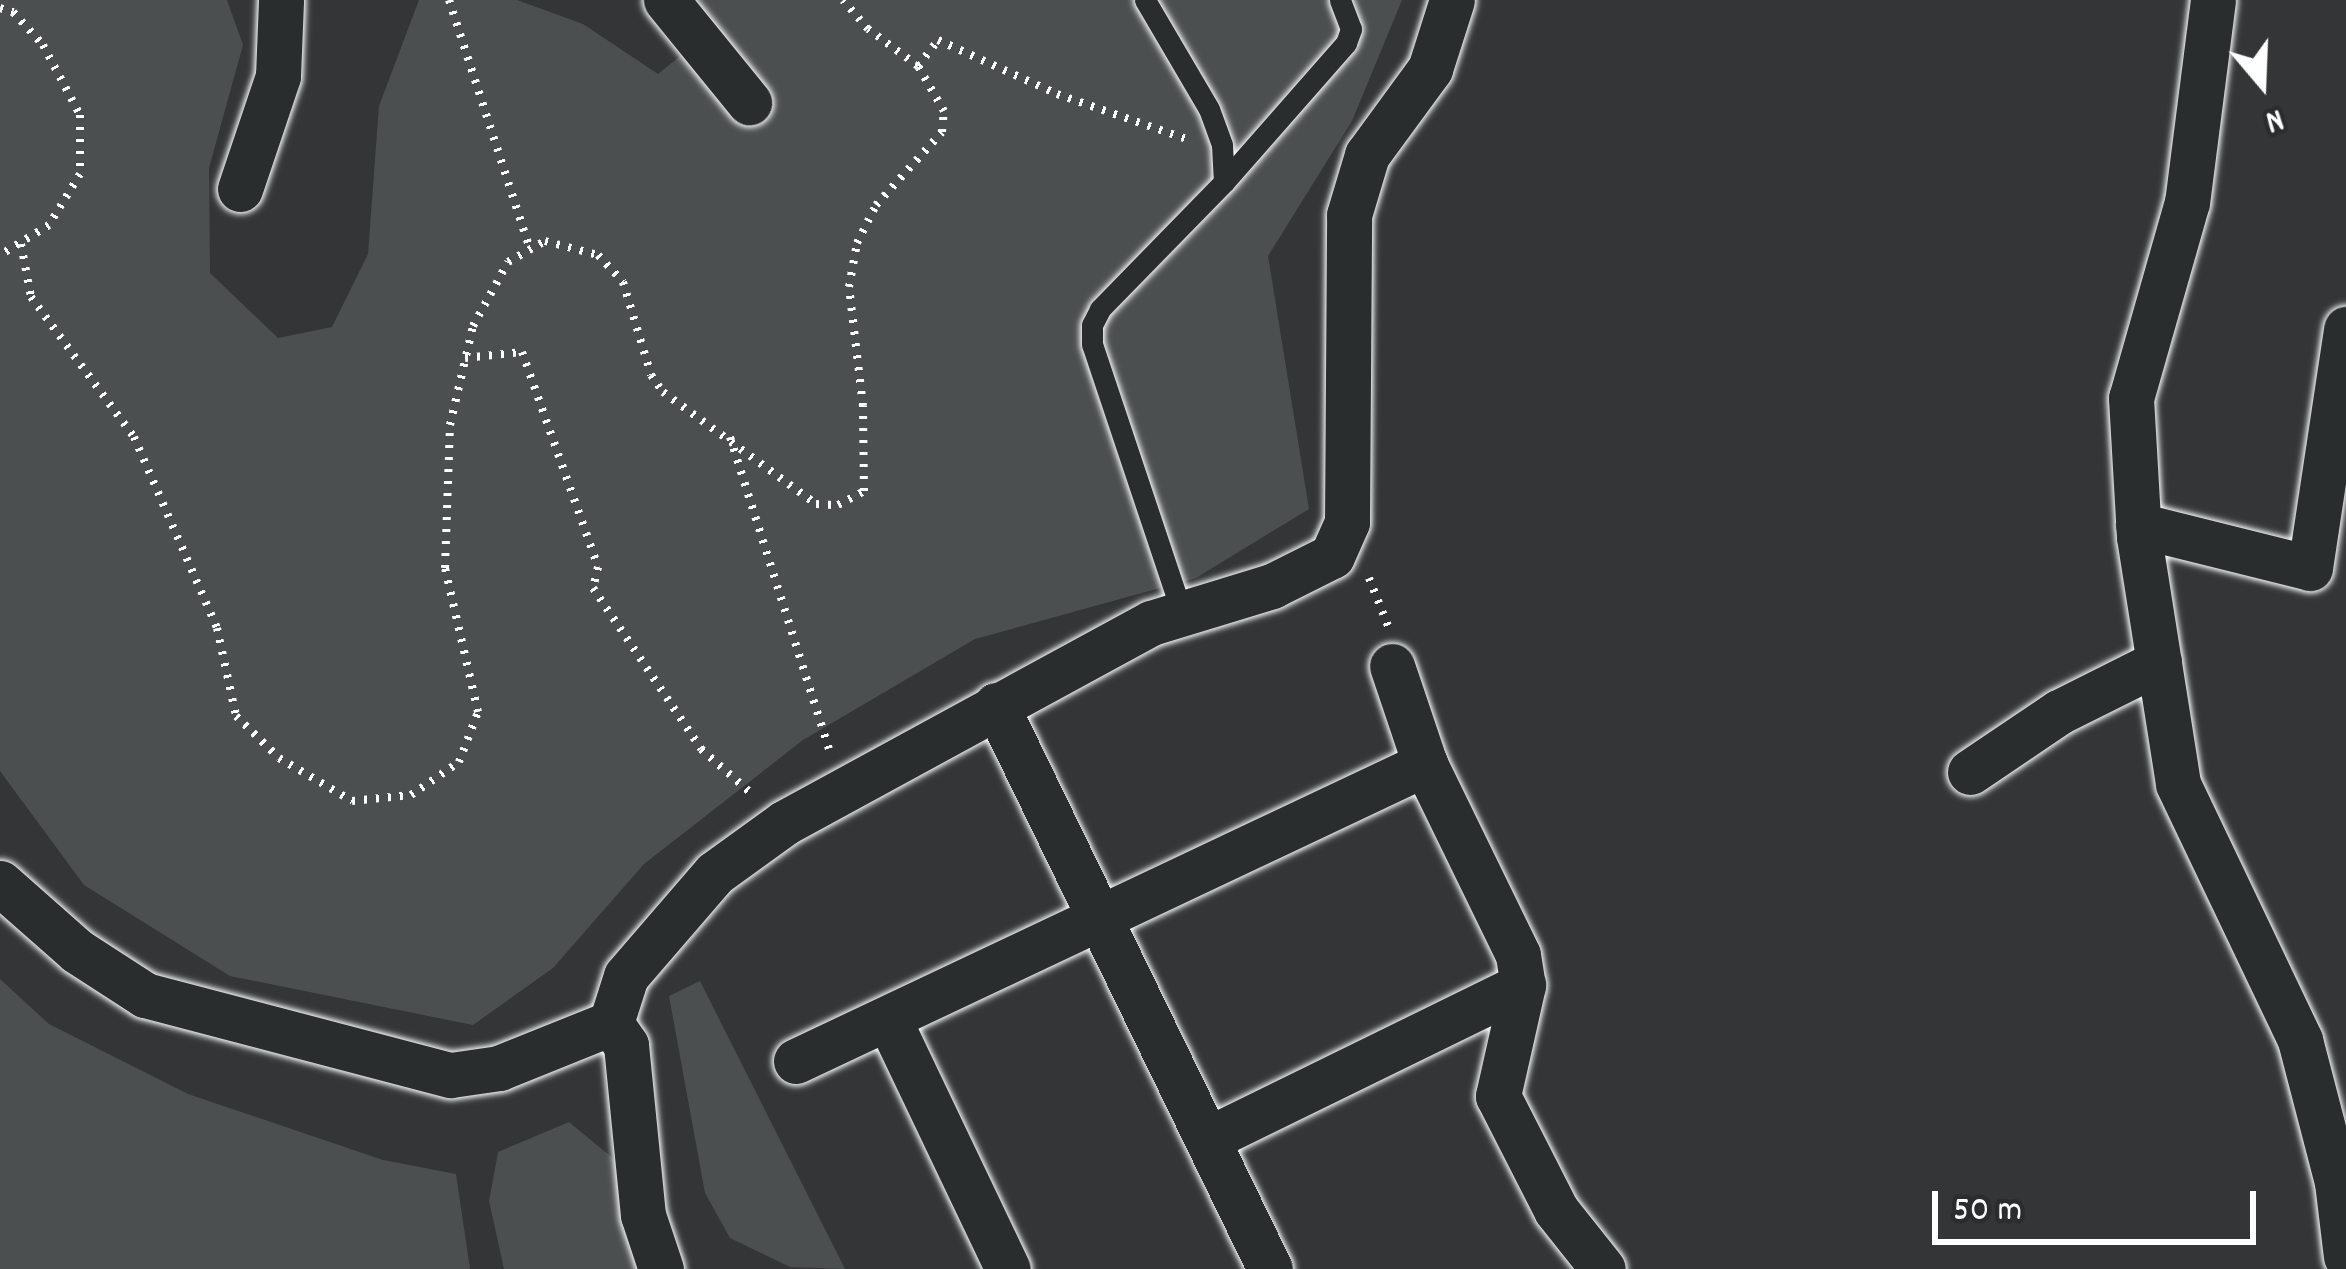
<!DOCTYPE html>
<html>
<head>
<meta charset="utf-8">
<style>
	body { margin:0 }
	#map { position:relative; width:2346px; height:1269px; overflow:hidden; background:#333536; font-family:Dekko,sans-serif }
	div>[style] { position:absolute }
	.green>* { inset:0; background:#4c4f50 }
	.path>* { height:8px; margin-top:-4px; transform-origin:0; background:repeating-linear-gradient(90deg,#fff 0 3px,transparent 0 12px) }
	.roads { filter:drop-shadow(0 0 3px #fff) drop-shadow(0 0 3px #fff) }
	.lane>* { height:21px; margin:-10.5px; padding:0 10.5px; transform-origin:10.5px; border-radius:10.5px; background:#2a2d2e }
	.street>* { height:45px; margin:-22.5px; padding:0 22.5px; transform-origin:22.5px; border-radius:22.5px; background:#2a2d2e }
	span { translate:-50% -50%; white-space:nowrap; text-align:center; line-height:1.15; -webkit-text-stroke:9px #2a2d2e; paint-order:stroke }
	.north { position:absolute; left:2202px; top:24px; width:120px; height:120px; -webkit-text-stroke:9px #2a2d2e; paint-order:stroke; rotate:161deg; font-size:33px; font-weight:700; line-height:48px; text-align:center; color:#fff }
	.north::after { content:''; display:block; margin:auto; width:42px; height:54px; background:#fff; clip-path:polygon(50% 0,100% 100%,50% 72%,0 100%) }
	.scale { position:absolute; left:1932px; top:1191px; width:324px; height:54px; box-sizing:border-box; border:6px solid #fff; border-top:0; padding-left:15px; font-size:36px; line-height:42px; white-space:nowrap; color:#fff; -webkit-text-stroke:9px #2a2d2e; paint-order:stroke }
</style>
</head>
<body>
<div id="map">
	<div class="green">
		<div style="clip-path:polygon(0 0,227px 0,243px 45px,209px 168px,210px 273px,278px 338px,332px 327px,368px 254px,379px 106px,419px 0,517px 0,583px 24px,658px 74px,715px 28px,697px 0,1402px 0,1352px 121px,1268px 256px,1309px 509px,1196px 578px,975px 639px,803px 740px,644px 864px,553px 968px,473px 1025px,230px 976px,84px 885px,0 771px)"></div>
		<div style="clip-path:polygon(0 979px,49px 1024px,188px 1094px,383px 1160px,456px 1174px,470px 1269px,0 1269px)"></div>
		<div style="clip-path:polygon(700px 981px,845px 1269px,790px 1267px,730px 1238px,705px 1193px,669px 996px)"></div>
		<div style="clip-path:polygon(569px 1122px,621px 1165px,645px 1269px,504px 1269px,489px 1201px,498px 1152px)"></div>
	</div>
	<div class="path">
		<div style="left:449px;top:0;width:262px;rotate:72deg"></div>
		<div style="left:0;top:8px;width:14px;rotate:17deg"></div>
		<div style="left:13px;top:12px;width:45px;rotate:47.7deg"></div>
		<div style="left:43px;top:45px;width:79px;rotate:62.1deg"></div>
		<div style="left:80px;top:115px;width:59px;rotate:90deg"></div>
		<div style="left:80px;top:174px;width:60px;rotate:121.3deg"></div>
		<div style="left:49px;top:225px;width:57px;rotate:148.5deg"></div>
		<div style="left:918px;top:66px;width:33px;rotate:-52deg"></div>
		<div style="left:938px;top:40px;width:131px;rotate:24.4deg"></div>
		<div style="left:1057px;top:94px;width:137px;rotate:19.2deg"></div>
		<div style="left:21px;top:244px;width:54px;rotate:79.3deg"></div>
		<div style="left:31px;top:297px;width:174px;rotate:53.7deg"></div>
		<div style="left:134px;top:437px;width:208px;rotate:66.5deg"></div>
		<div style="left:217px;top:628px;width:90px;rotate:77.8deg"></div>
		<div style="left:236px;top:716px;width:60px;rotate:44.3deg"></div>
		<div style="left:279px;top:758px;width:85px;rotate:30.5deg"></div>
		<div style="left:352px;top:801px;width:59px;rotate:-5.8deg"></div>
		<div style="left:411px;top:795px;width:58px;rotate:-34.5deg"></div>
		<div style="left:459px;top:762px;width:53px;rotate:-69.2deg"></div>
		<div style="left:478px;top:712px;width:148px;rotate:-102.9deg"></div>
		<div style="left:445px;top:568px;width:143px;rotate:-88deg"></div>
		<div style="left:450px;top:425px;width:102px;rotate:-76.9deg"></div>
		<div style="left:473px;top:326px;width:73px;rotate:-61.3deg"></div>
		<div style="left:508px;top:262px;width:43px;rotate:-29.6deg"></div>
		<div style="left:545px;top:241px;width:55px;rotate:14.8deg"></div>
		<div style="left:598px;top:255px;width:37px;rotate:47deg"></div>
		<div style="left:623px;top:282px;width:97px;rotate:73.2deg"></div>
		<div style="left:651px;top:375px;width:21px;rotate:55deg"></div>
		<div style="left:663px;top:392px;width:190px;rotate:36.2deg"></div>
		<div style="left:816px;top:504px;width:22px;rotate:3deg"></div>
		<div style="left:838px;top:505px;width:30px;rotate:-28deg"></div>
		<div style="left:864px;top:491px;width:85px;rotate:-90.7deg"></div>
		<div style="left:863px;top:406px;width:120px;rotate:-96.7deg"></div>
		<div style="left:849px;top:287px;width:45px;rotate:-79.7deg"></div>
		<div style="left:857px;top:243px;width:42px;rotate:-63.4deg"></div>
		<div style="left:876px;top:205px;width:98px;rotate:-47.9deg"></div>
		<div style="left:942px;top:132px;width:21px;rotate:-85deg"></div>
		<div style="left:944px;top:111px;width:52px;rotate:-120deg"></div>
		<div style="left:918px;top:66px;width:62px;rotate:-143.5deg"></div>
		<div style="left:868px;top:29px;width:38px;rotate:-131deg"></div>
		<div style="left:465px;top:358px;width:57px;rotate:-6deg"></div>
		<div style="left:522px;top:352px;width:228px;rotate:70.5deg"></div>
		<div style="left:598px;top:567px;width:22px;rotate:103deg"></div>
		<div style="left:593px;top:588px;width:194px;rotate:56.1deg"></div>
		<div style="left:701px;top:749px;width:68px;rotate:41.4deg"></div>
		<div style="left:730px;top:437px;width:327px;rotate:72.4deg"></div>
		<div style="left:1369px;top:578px;width:52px;rotate:68.4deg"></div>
	</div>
	<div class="roads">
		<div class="lane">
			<div style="left:1145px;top:0;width:126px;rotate:59.6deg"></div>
			<div style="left:1209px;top:109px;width:38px;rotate:70deg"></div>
			<div style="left:1222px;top:145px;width:37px;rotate:87deg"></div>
			<div style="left:1181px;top:610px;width:280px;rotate:-108.5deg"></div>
			<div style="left:1092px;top:344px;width:19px;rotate:-90deg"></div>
			<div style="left:1092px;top:325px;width:18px;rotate:-63deg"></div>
			<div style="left:1100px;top:309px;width:177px;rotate:-45.7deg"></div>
			<div style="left:1224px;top:182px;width:185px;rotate:-48.7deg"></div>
			<div style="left:1346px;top:43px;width:15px;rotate:-70deg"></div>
			<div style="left:1351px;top:29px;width:31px;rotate:-111deg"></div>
		</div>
		<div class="street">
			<div style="left:666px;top:0;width:132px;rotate:50.9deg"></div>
			<div style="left:2213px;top:0;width:204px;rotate:97.3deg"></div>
			<div style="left:2187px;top:202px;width:204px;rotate:105.9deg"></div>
			<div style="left:2131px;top:398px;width:139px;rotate:86.7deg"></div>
			<div style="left:2139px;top:537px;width:250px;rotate:81deg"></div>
			<div style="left:2178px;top:784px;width:284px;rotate:64.5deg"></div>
			<div style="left:2300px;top:1040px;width:147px;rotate:75.4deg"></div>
			<div style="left:2337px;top:1182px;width:75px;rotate:83.1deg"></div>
			<div style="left:240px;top:189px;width:119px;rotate:-71.4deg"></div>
			<div style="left:278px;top:76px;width:76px;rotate:-87.7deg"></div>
			<div style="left:2138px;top:525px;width:177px;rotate:14deg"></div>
			<div style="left:2310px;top:568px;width:242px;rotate:-81.4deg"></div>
			<div style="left:1392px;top:666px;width:103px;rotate:71.4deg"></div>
			<div style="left:1425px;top:764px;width:212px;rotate:64deg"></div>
			<div style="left:1518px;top:955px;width:30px;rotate:81deg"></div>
			<div style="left:1523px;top:985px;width:114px;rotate:102.7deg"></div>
			<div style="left:1498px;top:1096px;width:128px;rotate:63deg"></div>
			<div style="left:1556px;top:1210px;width:75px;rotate:51.5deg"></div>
			<div style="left:996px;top:705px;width:627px;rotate:64.09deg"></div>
			<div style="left:1970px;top:772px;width:107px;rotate:-34deg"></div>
			<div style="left:2059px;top:712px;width:112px;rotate:-26.6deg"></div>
			<div style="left:0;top:883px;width:103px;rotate:41.4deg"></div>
			<div style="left:77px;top:951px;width:81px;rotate:32.9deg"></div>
			<div style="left:145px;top:995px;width:316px;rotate:14.7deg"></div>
			<div style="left:451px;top:1075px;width:49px;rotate:-8.3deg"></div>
			<div style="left:499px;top:1068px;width:121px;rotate:-21.9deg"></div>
			<div style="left:889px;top:1020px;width:276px;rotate:64.5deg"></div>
			<div style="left:611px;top:1023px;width:49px;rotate:-72.3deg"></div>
			<div style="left:626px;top:976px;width:136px;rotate:-49.2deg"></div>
			<div style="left:715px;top:873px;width:85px;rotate:-35.9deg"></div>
			<div style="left:784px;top:823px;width:418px;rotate:-28.6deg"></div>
			<div style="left:1151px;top:623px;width:127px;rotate:-17deg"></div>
			<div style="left:1272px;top:586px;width:67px;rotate:-26.6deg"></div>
			<div style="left:1332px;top:556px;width:37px;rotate:-66deg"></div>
			<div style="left:1347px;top:522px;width:307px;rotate:-89.6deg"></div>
			<div style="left:1349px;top:215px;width:63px;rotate:-73.3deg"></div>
			<div style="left:1367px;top:155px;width:107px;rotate:-53.8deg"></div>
			<div style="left:1430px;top:69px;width:72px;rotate:-72.3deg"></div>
			<div style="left:611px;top:1023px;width:27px;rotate:56deg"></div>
			<div style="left:626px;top:1045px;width:171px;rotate:84.3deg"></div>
			<div style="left:643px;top:1215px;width:57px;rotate:71.6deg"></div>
			<div style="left:796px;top:1061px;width:696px;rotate:-25.28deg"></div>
			<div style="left:1208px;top:1139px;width:351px;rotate:-26.1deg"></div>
		</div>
	</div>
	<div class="north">N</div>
	<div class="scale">50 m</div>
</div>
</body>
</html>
